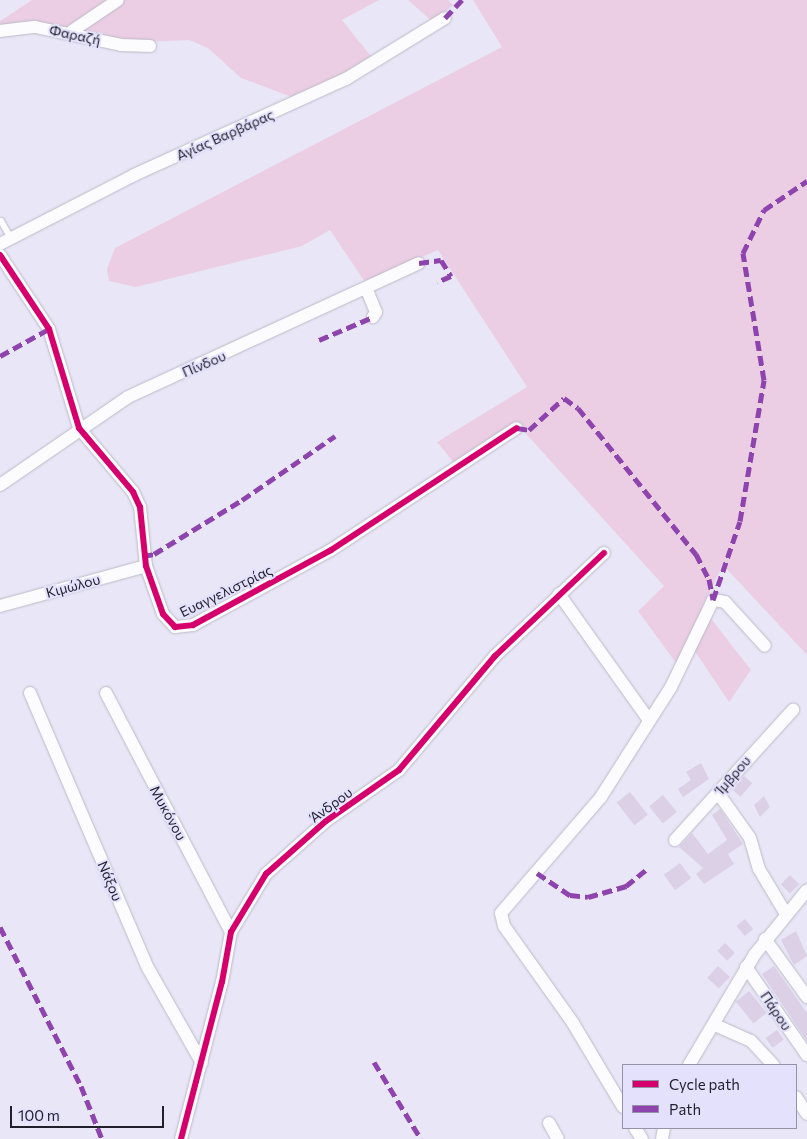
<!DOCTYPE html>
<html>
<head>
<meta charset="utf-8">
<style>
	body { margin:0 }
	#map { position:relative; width:807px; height:1139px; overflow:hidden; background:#e9e7f7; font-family:Commissioner,sans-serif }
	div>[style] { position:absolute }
	.green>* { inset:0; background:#ebcee3 }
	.building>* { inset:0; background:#dbd0e5; transform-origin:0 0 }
	.roads { filter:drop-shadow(0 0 1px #bbbac7) drop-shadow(0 0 1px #bbbac7) }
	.lane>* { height:6px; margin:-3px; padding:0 3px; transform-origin:3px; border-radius:3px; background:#fcfbfe }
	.street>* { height:12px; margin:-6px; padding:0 6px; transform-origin:6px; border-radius:6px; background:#fcfbfe }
	.quiet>* { height:5px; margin-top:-2.5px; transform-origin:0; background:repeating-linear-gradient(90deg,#8e44ad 0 10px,transparent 0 15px) }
	.cycleway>* { height:6px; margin:-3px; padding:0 3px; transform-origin:3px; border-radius:3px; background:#d6006c }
	span { translate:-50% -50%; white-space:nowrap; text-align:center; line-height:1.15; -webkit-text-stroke:4px #e4e1fd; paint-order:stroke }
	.street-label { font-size:14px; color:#211f2c }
	.legend { position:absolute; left:622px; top:1064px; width:175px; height:65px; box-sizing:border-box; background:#e4e1fd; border:1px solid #9693a9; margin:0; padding:6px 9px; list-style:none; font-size:15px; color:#211f2c }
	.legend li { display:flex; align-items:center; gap:10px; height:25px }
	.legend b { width:25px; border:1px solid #9693a9 }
	.scale { position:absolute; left:10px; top:1106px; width:154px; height:22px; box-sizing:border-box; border:2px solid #211f2c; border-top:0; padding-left:6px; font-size:15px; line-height:18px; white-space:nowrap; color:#211f2c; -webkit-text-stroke:4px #e4e1fd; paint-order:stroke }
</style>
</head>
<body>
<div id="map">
	<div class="green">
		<div style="clip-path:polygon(32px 0,112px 0,71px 27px,0 28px,0 21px)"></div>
		<div style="clip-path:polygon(121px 0,379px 0,342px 20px,374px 60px,292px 97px,241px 78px,208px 48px,189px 40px,140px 42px,76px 31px)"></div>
		<div style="clip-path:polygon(408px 0,448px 0,453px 5px,433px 22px)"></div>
		<div style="clip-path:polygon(473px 0,807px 0,807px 655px,723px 565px,702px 607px,751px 670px,729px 702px,690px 644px,679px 667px,638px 611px,664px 586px,518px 425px,454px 463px,437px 442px,527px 387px,438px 250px,365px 282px,330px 230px,302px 246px,136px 287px,109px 281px,107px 269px,115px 248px,502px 47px)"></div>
	</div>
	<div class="building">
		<div style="clip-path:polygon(701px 763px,709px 779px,683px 797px,678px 789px,691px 780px,686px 772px)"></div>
		<div style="left:744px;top:776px;width:11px;height:18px;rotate:41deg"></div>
		<div style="left:630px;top:792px;width:29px;height:17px;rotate:52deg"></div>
		<div style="left:663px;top:795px;width:22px;height:18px;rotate:51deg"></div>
		<div style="clip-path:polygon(764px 796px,770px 807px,760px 817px,754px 805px)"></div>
		<div style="clip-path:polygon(720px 809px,743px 844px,728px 854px,734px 864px,704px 884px,696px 874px,703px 868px,679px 847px,692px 833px,708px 854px,727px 840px,712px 815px)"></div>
		<div style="left:680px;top:863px;width:19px;height:20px;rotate:54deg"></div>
		<div style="left:790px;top:875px;width:13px;height:13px;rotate:45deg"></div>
		<div style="left:745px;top:919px;width:13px;height:11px;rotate:51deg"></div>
		<div style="clip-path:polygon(796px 931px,807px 956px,794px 965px,781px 940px)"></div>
		<div style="left:725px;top:943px;width:14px;height:11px;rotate:45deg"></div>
		<div style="left:718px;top:966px;width:16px;height:16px;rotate:43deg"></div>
		<div style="clip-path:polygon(774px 966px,807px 1013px,807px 1041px,762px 974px)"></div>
		<div style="left:749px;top:991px;width:28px;height:17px;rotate:51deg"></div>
		<div style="left:777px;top:1030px;width:12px;height:14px;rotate:55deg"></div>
	</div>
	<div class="roads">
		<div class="lane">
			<div style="left:1px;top:221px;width:20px;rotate:60deg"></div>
		</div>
		<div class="street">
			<div style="left:0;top:31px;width:35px;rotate:-7deg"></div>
			<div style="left:35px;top:27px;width:88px;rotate:11.8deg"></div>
			<div style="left:121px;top:45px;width:29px;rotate:2deg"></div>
			<div style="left:72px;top:31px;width:55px;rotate:-34deg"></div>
			<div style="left:0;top:244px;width:151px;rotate:-27.2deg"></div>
			<div style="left:134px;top:175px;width:233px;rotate:-24.4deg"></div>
			<div style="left:346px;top:79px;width:116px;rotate:-31.6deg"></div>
			<div style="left:0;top:255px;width:89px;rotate:56.5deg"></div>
			<div style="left:49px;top:329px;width:103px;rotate:73.1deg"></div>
			<div style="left:79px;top:428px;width:84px;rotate:49.8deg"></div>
			<div style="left:133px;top:492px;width:17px;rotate:65deg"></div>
			<div style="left:140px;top:507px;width:59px;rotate:84.2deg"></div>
			<div style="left:146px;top:566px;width:51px;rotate:70.5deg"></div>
			<div style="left:163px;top:614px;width:18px;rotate:47deg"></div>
			<div style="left:175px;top:627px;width:18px;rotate:-6deg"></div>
			<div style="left:193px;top:625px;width:157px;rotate:-28.5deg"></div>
			<div style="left:331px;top:550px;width:222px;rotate:-33.3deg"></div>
			<div style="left:367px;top:290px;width:24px;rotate:68deg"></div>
			<div style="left:376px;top:312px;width:6px;rotate:121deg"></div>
			<div style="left:0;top:485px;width:155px;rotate:-34.5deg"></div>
			<div style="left:128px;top:397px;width:320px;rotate:-24.7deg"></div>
			<div style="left:559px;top:594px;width:153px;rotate:54.5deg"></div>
			<div style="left:0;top:606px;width:151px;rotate:-15.3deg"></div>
			<div style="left:30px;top:693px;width:299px;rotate:66.8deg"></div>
			<div style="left:148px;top:968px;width:109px;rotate:60.4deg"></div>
			<div style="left:106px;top:693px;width:270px;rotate:62.4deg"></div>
			<div style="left:718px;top:793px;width:55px;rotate:54.6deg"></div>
			<div style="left:750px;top:838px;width:32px;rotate:74deg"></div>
			<div style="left:759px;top:869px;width:52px;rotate:59deg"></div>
			<div style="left:675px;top:840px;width:176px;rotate:-47.8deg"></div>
			<div style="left:765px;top:939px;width:72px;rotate:54.1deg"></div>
			<div style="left:746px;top:967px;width:107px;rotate:55.3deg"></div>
			<div style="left:715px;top:1025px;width:39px;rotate:24deg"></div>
			<div style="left:751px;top:1041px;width:33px;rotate:47deg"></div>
			<div style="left:689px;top:1065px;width:129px;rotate:-59.3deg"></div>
			<div style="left:755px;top:954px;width:82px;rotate:-50.9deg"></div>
			<div style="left:796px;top:1097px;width:20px;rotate:57deg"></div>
			<div style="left:623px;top:1107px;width:98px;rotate:-120.8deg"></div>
			<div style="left:573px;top:1023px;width:119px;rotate:-125.4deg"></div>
			<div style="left:504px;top:926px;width:13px;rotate:-103deg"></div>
			<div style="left:501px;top:913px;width:153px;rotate:-49.2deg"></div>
			<div style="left:601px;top:797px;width:130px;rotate:-57.5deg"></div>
			<div style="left:671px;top:687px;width:97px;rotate:-64.2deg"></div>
			<div style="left:713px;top:600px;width:12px;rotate:9deg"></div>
			<div style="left:725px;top:602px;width:59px;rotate:47.7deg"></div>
			<div style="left:549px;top:1123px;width:18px;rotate:61deg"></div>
			<div style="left:635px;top:1128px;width:13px;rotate:58deg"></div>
			<div style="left:181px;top:1139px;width:162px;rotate:-75.4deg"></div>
			<div style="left:222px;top:982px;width:51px;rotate:-79.8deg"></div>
			<div style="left:231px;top:932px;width:68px;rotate:-58.9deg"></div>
			<div style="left:266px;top:874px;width:80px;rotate:-41.5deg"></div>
			<div style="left:326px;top:821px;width:89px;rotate:-34.9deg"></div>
			<div style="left:399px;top:770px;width:149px;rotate:-49.9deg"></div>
			<div style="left:495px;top:656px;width:150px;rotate:-43.4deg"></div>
			<div style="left:662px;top:1139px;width:11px;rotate:-80deg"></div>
		</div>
	</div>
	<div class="quiet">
		<div style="left:445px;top:18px;width:25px;rotate:-47deg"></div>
		<div style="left:419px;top:263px;width:22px;rotate:-8deg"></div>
		<div style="left:441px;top:260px;width:19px;rotate:58deg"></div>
		<div style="left:451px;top:276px;width:15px;rotate:157deg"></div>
		<div style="left:319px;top:340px;width:59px;rotate:-23.1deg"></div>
		<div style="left:0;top:356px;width:56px;rotate:-28.9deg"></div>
		<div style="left:517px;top:428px;width:12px;rotate:9deg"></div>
		<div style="left:529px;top:430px;width:47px;rotate:-42.4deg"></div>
		<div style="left:564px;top:398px;width:17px;rotate:36deg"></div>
		<div style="left:578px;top:408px;width:188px;rotate:51.1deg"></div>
		<div style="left:696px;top:554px;width:28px;rotate:63deg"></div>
		<div style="left:709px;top:579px;width:21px;rotate:79deg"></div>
		<div style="left:143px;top:556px;width:11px;rotate:-10deg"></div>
		<div style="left:154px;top:554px;width:103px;rotate:-31.5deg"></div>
		<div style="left:242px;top:500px;width:113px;rotate:-34.5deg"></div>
		<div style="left:713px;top:600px;width:83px;rotate:-71.1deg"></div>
		<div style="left:740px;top:521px;width:143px;rotate:-80.3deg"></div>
		<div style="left:764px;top:380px;width:129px;rotate:-99.4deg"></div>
		<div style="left:743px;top:253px;width:48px;rotate:-64deg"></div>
		<div style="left:764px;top:210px;width:52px;rotate:-34deg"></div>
		<div style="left:537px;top:873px;width:40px;rotate:34deg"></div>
		<div style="left:570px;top:895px;width:18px;rotate:6deg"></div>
		<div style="left:588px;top:897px;width:40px;rotate:-16deg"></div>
		<div style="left:626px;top:886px;width:28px;rotate:-39deg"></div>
		<div style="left:0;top:927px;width:178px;rotate:63deg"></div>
		<div style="left:81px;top:1086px;width:57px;rotate:68.4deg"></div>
		<div style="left:374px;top:1062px;width:90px;rotate:58.6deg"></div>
	</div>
	<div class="cycleway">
		<div style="left:0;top:255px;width:89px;rotate:56.5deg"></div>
		<div style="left:49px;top:329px;width:103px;rotate:73.1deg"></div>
		<div style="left:79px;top:428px;width:84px;rotate:49.8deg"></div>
		<div style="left:133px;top:492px;width:17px;rotate:65deg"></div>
		<div style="left:140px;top:507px;width:59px;rotate:84.2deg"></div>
		<div style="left:146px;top:566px;width:51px;rotate:70.5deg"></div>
		<div style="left:163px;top:614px;width:18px;rotate:47deg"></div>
		<div style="left:175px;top:627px;width:18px;rotate:-6deg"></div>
		<div style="left:193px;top:625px;width:157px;rotate:-28.5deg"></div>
		<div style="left:331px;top:550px;width:222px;rotate:-33.3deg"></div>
		<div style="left:181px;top:1139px;width:162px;rotate:-75.4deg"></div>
		<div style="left:222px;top:982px;width:51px;rotate:-79.8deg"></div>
		<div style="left:231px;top:932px;width:68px;rotate:-58.9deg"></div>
		<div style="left:266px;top:874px;width:80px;rotate:-41.5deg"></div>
		<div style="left:326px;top:821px;width:89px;rotate:-34.9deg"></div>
		<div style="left:399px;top:770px;width:149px;rotate:-49.9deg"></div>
		<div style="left:495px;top:656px;width:150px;rotate:-43.4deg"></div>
	</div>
	<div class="street-label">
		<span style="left:75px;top:35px;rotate:12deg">Φαραζή</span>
		<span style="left:225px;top:135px;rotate:-24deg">Αγίας Βαρβάρας</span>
		<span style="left:204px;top:364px;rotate:-23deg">Πίνδου</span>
		<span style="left:73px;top:586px;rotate:-15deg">Κιμώλου</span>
		<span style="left:226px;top:591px;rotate:-26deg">Ευαγγελιστρίας</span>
		<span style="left:733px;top:775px;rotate:-49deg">Ίμβρου</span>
		<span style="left:331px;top:805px;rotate:-36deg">Άνδρου</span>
		<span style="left:168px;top:813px;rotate:61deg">Μυκόνου</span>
		<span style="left:110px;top:881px;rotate:67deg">Νάξου</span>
		<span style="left:776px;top:1011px;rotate:56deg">Πάρου</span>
	</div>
	<ul class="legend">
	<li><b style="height:6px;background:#d6006c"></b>Cycle path</li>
	<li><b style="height:6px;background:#8e44ad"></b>Path</li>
	</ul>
	<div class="scale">100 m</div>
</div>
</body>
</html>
